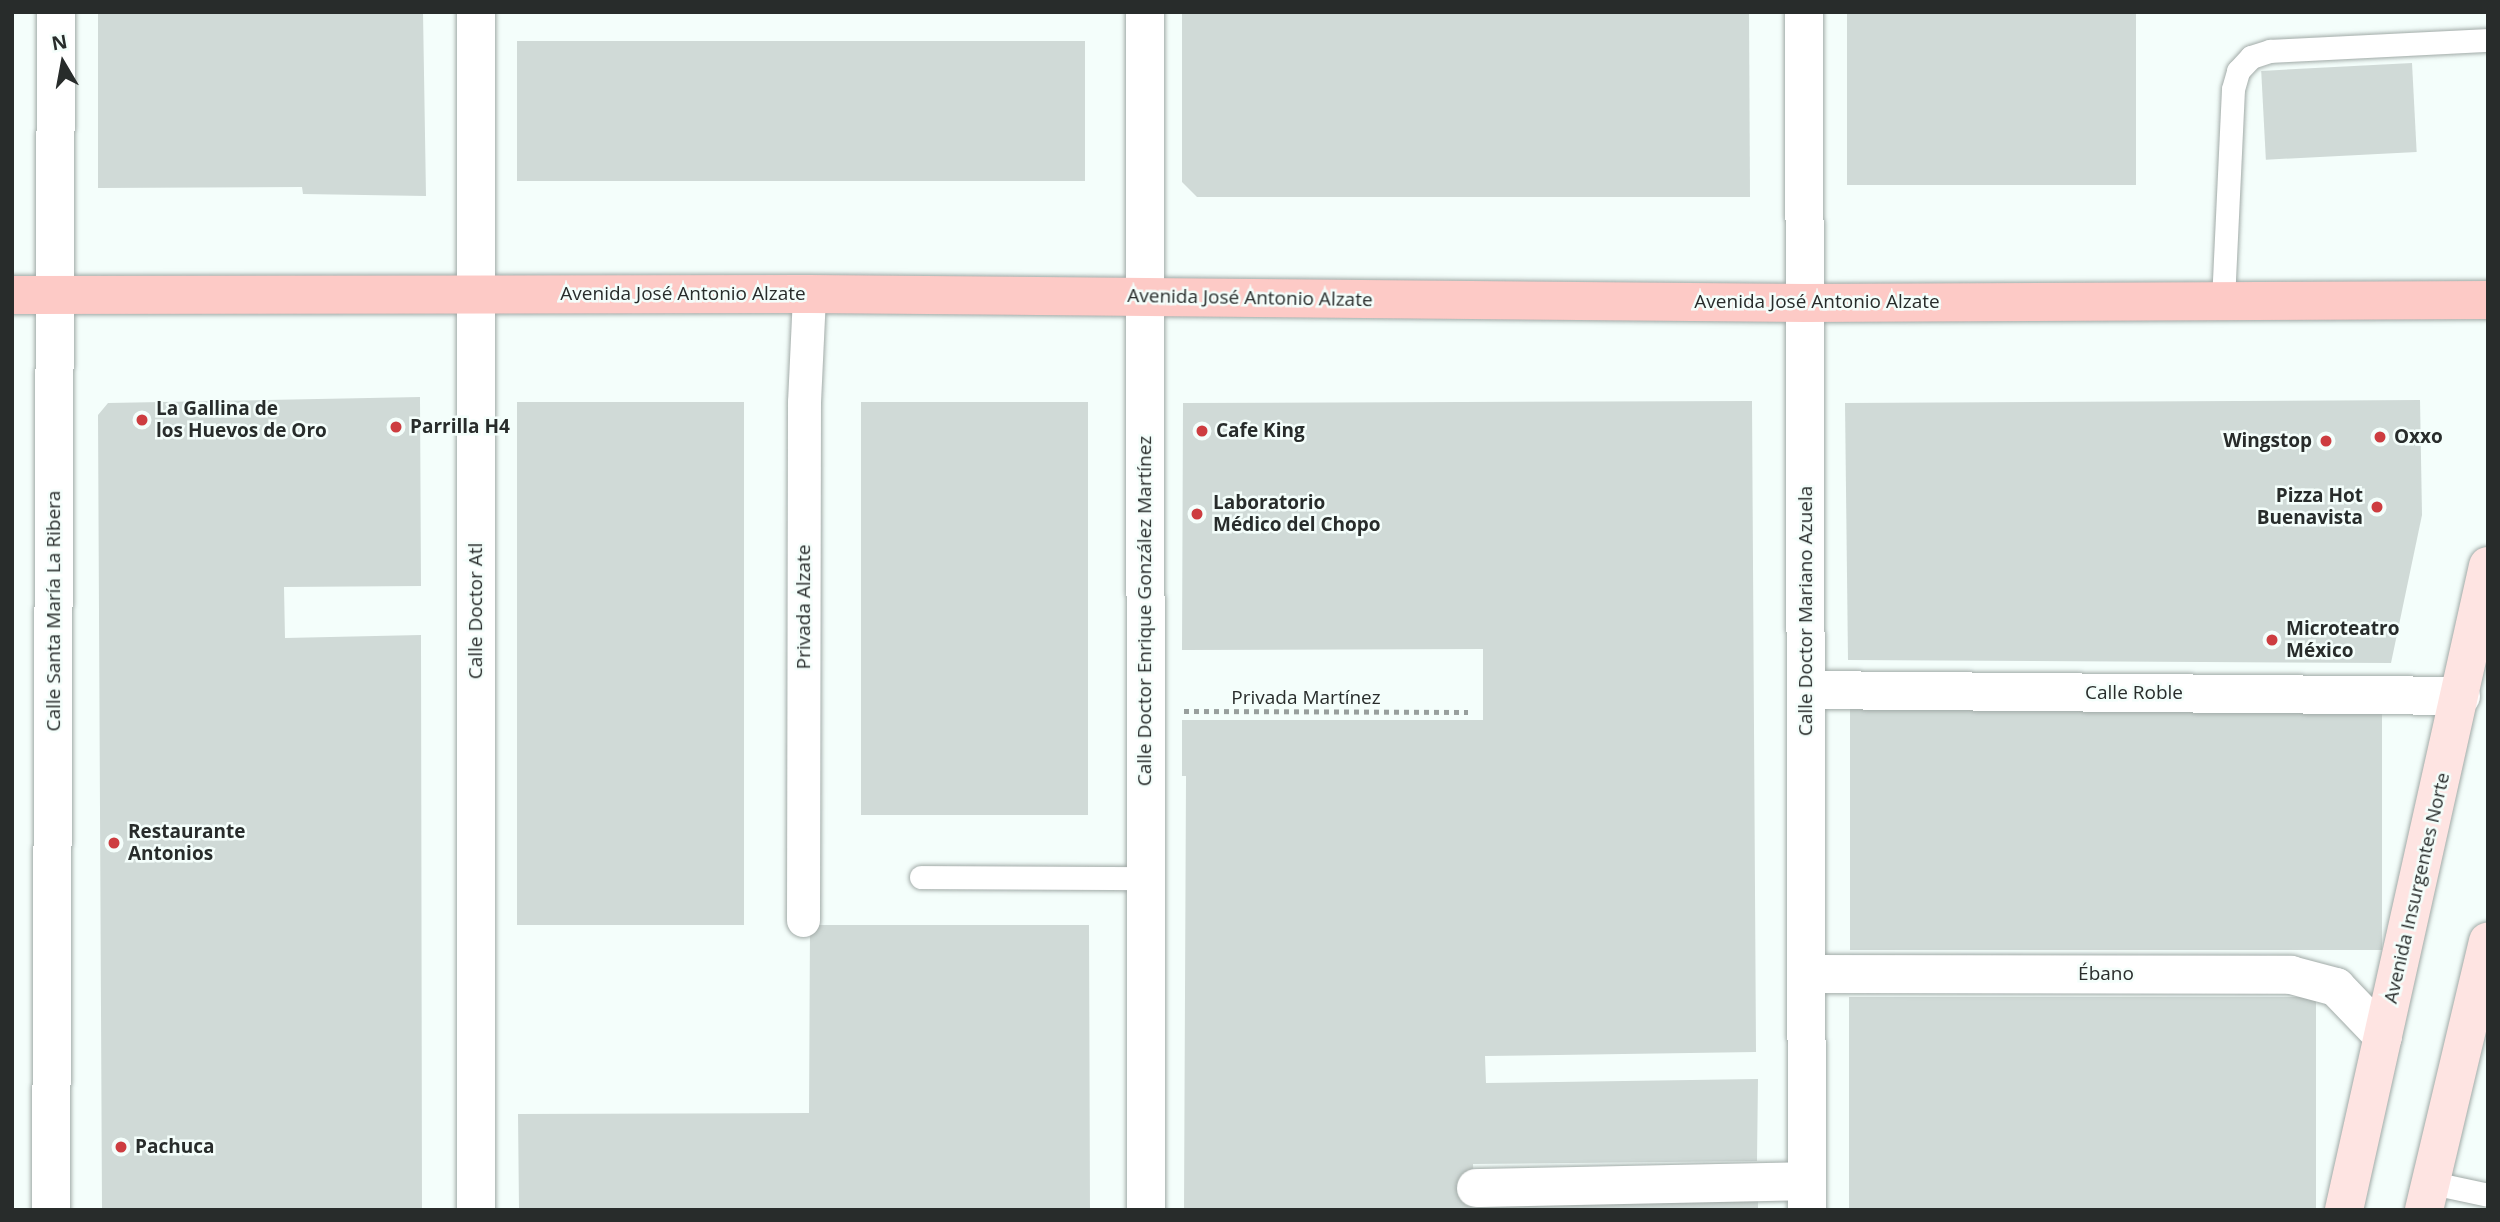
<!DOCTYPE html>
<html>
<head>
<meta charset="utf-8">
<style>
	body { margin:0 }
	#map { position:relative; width:2500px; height:1222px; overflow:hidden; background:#f4fefb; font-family:"Open Sans",sans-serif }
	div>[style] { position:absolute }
	.building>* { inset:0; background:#d0dad7; transform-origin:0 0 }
	.path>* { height:4.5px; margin-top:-2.25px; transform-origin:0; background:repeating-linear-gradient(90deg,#989f9d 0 5px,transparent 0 10px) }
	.roads { filter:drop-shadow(0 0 2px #a1aaa7) drop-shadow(0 0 2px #a1aaa7) }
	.service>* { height:23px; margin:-11.5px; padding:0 11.5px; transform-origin:11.5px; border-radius:11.5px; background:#fff }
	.pedestrian>* { height:33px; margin:-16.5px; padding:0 16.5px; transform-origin:16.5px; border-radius:16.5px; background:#fff }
	.minor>* { height:38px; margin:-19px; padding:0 19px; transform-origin:19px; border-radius:19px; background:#fff }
	.secondary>* { height:38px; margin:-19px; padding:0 19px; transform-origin:19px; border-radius:19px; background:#fee4e2 }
	.primary>* { height:38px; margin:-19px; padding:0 19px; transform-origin:19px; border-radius:19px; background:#fdcac6 }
	.dots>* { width:19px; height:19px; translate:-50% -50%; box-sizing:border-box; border:4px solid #f4fefb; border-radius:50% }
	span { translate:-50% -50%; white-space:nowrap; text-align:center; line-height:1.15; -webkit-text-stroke:5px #f4fefb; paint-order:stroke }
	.street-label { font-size:19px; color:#282c2b }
	.poi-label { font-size:19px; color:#282c2b; font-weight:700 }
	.left { translate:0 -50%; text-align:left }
	.right { translate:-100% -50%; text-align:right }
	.frame { position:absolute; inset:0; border:14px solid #282c2b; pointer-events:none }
	.north { position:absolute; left:28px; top:28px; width:70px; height:70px; -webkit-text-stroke:5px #f4fefb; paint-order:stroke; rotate:350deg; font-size:19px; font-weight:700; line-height:28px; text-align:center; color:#282c2b }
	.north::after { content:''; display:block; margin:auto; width:24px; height:32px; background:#282c2b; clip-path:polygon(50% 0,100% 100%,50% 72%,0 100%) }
</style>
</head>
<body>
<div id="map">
	<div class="building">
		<div style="clip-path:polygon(98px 12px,423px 12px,426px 196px,303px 194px,302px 187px,98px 188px)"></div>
		<div style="clip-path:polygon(1182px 12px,1749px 12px,1750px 197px,1197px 197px,1182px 182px)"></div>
		<div style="left:1847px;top:12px;width:289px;height:173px"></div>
		<div style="left:517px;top:41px;width:568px;height:140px"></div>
		<div style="left:2412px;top:63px;width:89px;height:151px;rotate:87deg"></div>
		<div style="clip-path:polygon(420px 397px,421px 586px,284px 587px,285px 638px,421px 635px,422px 1210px,102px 1210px,98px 415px,108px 403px)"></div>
		<div style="clip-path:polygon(2420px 400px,2422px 515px,2391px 663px,1848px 660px,1845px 403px)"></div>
		<div style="clip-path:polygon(1752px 401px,1756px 1052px,1485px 1056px,1486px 1083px,1758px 1079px,1757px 1161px,1473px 1164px,1475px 1202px,1758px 1199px,1758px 1210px,1184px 1210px,1186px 776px,1182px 776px,1182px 720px,1483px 720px,1483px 649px,1182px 650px,1183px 403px)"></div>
		<div style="left:744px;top:402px;width:523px;height:227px;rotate:90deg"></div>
		<div style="left:861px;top:402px;width:227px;height:413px"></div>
		<div style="left:1850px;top:709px;width:532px;height:241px"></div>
		<div style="clip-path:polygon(810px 925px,1089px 925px,1090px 1210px,519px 1210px,518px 1114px,809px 1113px)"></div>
		<div style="left:1849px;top:997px;width:467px;height:213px"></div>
	</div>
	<div class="path">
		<div style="left:1184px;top:711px;width:284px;rotate:0.2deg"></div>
	</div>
	<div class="roads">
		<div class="service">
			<div style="left:2223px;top:301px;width:212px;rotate:-87.3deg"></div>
			<div style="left:2233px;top:89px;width:19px;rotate:-74deg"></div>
			<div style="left:2238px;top:71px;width:19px;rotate:-47deg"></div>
			<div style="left:2251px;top:57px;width:20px;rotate:-18deg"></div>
			<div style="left:2270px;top:51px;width:218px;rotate:-2.9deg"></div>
			<div style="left:921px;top:877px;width:225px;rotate:0.3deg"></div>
			<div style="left:2432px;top:1183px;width:57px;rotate:12.1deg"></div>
		</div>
		<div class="pedestrian">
			<div style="left:803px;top:920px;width:518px;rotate:-89.89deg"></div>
			<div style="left:804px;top:402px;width:108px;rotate:-87.3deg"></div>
		</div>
		<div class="minor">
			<div style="left:476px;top:12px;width:1198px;rotate:90deg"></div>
			<div style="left:1145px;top:12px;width:1198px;rotate:89.95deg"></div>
			<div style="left:1804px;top:12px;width:1198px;rotate:89.86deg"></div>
			<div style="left:1806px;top:690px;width:655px;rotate:0.52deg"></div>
			<div style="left:1806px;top:974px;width:485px;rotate:0.1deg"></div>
			<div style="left:2291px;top:975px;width:47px;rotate:14.9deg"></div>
			<div style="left:2336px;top:987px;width:68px;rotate:46.2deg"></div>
			<div style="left:1476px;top:1188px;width:331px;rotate:-1.2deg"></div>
			<div style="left:51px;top:1210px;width:1198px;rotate:-89.76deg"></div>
		</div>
		<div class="secondary">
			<div style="left:2344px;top:1210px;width:660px;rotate:-77.4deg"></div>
			<div style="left:2424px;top:1210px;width:276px;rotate:-76.6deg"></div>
		</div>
		<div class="primary">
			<div style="left:12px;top:295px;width:797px;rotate:-0.07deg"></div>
			<div style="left:809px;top:294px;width:996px;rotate:0.52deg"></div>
			<div style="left:1805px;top:303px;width:683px;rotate:-0.25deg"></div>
		</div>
	</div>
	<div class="dots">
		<div style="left:142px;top:420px;background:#cd3d40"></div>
		<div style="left:396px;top:427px;background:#cd3d40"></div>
		<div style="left:1202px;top:431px;background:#cd3d40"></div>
		<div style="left:2380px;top:437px;background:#cd3d40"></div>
		<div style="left:2326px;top:441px;background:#cd3d40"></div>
		<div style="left:2377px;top:507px;background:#cd3d40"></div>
		<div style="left:1197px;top:514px;background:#cd3d40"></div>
		<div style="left:2272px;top:640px;background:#cd3d40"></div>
		<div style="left:114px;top:843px;background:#cd3d40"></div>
		<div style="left:121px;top:1147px;background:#cd3d40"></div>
	</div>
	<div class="street-label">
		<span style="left:683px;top:294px">Avenida José Antonio Alzate</span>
		<span style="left:1250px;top:298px;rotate:1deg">Avenida José Antonio Alzate</span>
		<span style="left:1817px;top:302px">Avenida José Antonio Alzate</span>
		<span style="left:804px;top:607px;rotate:-90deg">Privada Alzate</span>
		<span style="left:54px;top:611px;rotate:-90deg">Calle Santa María La Ribera</span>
		<span style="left:476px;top:611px;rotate:-90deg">Calle Doctor Atl</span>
		<span style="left:1145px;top:611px;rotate:-90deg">Calle Doctor Enrique González Martínez</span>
		<span style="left:1806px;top:611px;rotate:-90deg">Calle Doctor Mariano Azuela</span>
		<span style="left:2134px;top:693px">Calle Roble</span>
		<span style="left:1306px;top:698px">Privada Martínez</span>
		<span style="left:2417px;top:888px;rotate:-77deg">Avenida Insurgentes Norte</span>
		<span style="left:2106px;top:974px">Ébano</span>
	</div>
	<div class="poi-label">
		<span class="left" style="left:156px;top:420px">La Gallina de<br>los Huevos de Oro</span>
		<span class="left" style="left:410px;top:427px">Parrilla H4</span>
		<span class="left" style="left:1216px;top:431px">Cafe King</span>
		<span class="left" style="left:2394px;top:437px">Oxxo</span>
		<span class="right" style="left:2312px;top:441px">Wingstop</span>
		<span class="right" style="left:2363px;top:507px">Pizza Hot<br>Buenavista</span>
		<span class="left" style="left:1213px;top:514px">Laboratorio<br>Médico del Chopo</span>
		<span class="left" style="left:2286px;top:640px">Microteatro<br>México</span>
		<span class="left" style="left:128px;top:843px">Restaurante<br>Antonios</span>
		<span class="left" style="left:135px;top:1147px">Pachuca</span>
	</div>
	<div class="frame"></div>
	<div class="north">N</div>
</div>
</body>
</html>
